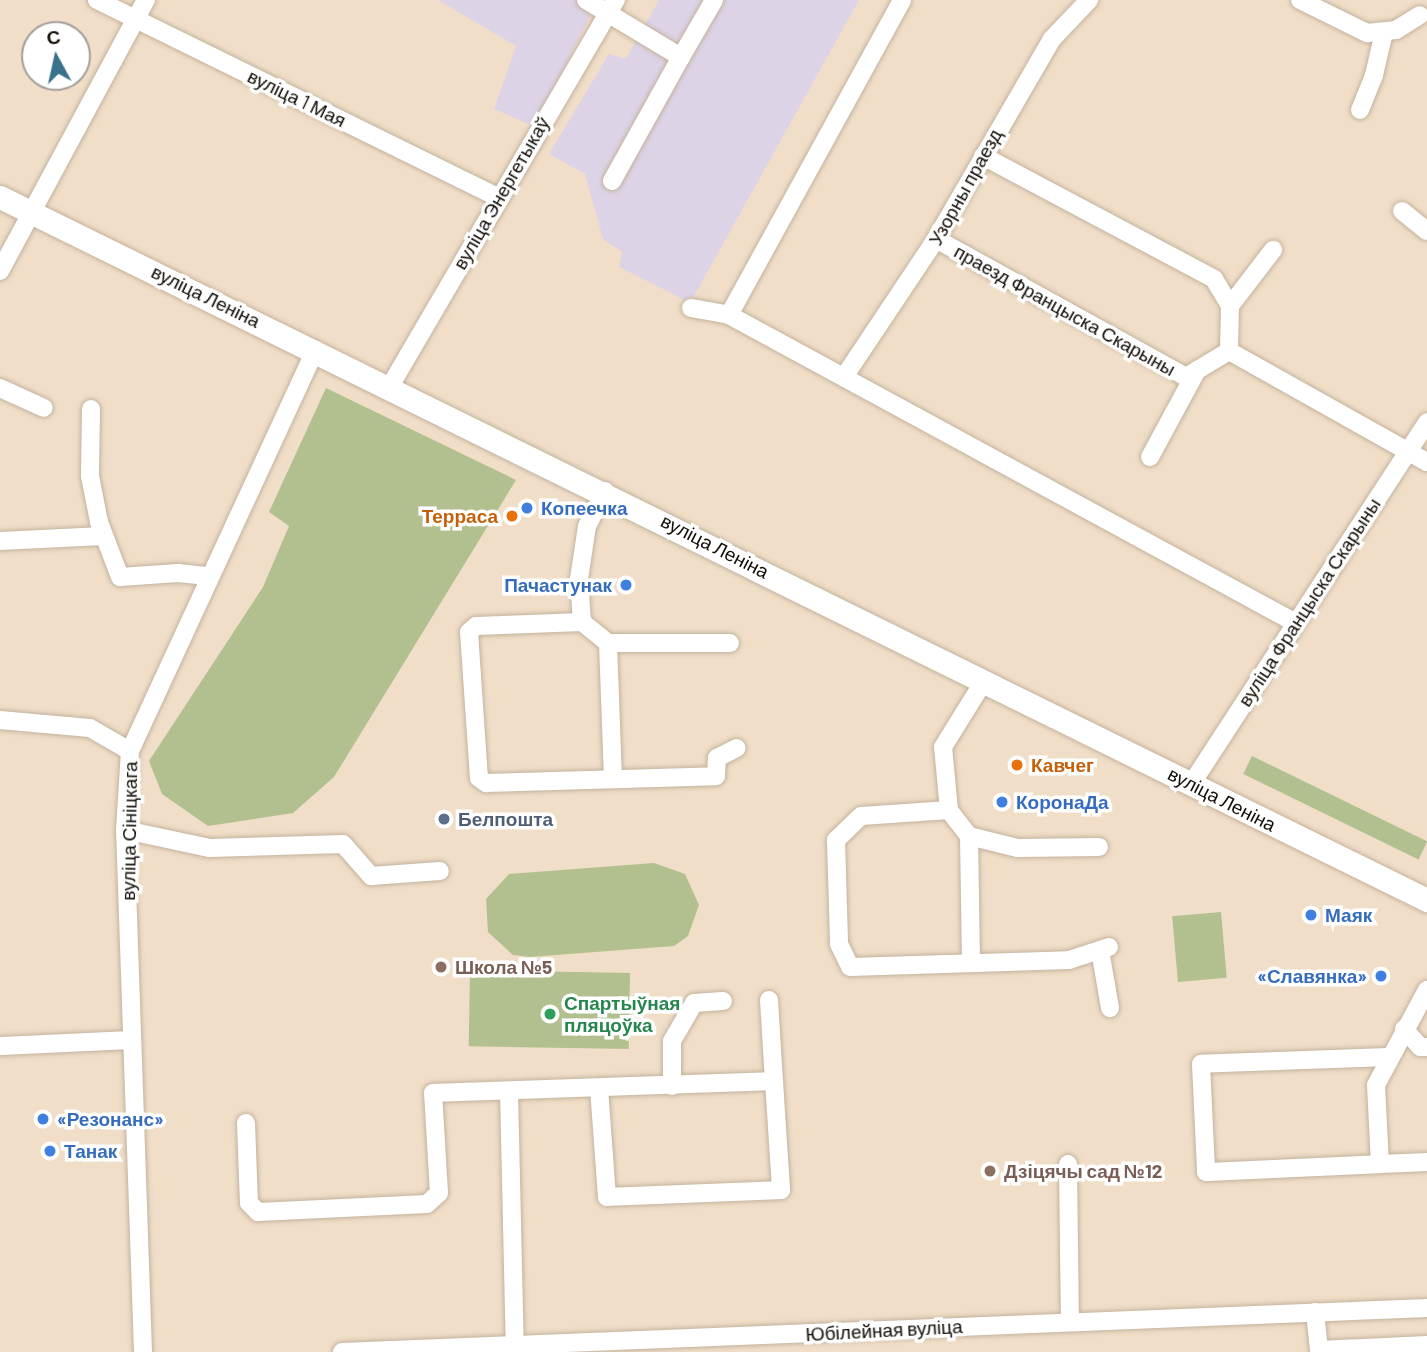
<!DOCTYPE html>
<html>
<head>
<meta charset="utf-8">
<style>
	body { margin:0 }
	#map { position:relative; width:1427px; height:1352px; overflow:hidden; background:#f0dec8; font-family:Barlow,sans-serif }
	div>[style] { position:absolute }
	.industrial>* { inset:0; background:#ddd3e7 }
	.green>* { inset:0; background:#b2c08f; transform-origin:0 0 }
	.roads { filter:drop-shadow(0 0 2px #c3b29d) drop-shadow(0 0 2px #c3b29d) }
	.minor>* { height:18px; margin:-9px; padding:0 9px; transform-origin:9px; border-radius:9px; background:#fff }
	.major>* { height:23px; margin:-11.5px; padding:0 11.5px; transform-origin:11.5px; border-radius:11.5px; background:#fff }
	.dots>* { width:19px; height:19px; translate:-50% -50%; box-sizing:border-box; border:4px solid #fff; border-radius:50% }
	span { translate:-50% -50%; white-space:nowrap; text-align:center; line-height:1.15; -webkit-text-stroke:7px #fff; paint-order:stroke }
	.street-label { font-size:19px; color:#130d06 }
	.shop-label { font-size:19px; color:#366cbe; font-weight:700 }
	.left { translate:0 -50%; text-align:left }
	.right { translate:-100% -50%; text-align:right }
	.food-label { font-size:19px; color:#c56008; font-weight:700 }
	.service-label { font-size:19px; color:#4e5e75; font-weight:700 }
	.education-label { font-size:19px; color:#785e54; font-weight:700 }
	.leisure-label { font-size:19px; color:#27864d; font-weight:700 }
	.north { position:absolute; left:21px; top:21px; width:70px; height:70px; box-sizing:border-box; background:#fff; border:2px solid #a19e9b; border-radius:50%; rotate:352deg; font-size:19px; font-weight:700; line-height:28px; text-align:center; color:#130d06 }
	.north::after { content:''; display:block; margin:auto; width:24px; height:32px; background:#3a728c; clip-path:polygon(50% 0,100% 100%,50% 72%,0 100%) }
</style>
</head>
<body>
<div id="map">
	<div class="industrial">
		<div style="clip-path:polygon(438px 0,598px 0,535px 127px,494px 109px,516px 46px)"></div>
		<div style="clip-path:polygon(659px 0,859px 0,694px 296px,685px 300px,619px 267px,622px 252px,603px 239px,585px 174px,549px 154px,609px 54px,626px 59px)"></div>
	</div>
	<div class="green">
		<div style="clip-path:polygon(326px 388px,516px 480px,334px 777px,293px 813px,208px 826px,162px 794px,149px 761px,263px 587px,289px 526px,269px 512px)"></div>
		<div style="left:1252px;top:756px;width:195px;height:20px;rotate:26deg"></div>
		<div style="clip-path:polygon(654px 863px,685px 874px,699px 905px,688px 936px,674px 946px,530px 957px,513px 955px,488px 932px,486px 899px,509px 874px)"></div>
		<div style="left:1221px;top:912px;width:66px;height:49px;rotate:85deg"></div>
		<div style="left:630px;top:973px;width:76px;height:160px;rotate:91deg"></div>
	</div>
	<div class="roads">
		<div class="minor">
			<div style="left:97px;top:0;width:447px;rotate:26.2deg"></div>
			<div style="left:586px;top:0;width:111px;rotate:31deg"></div>
			<div style="left:681px;top:57px;width:66px;rotate:-59.9deg"></div>
			<div style="left:1300px;top:0;width:75px;rotate:26.2deg"></div>
			<div style="left:1367px;top:33px;width:29px;rotate:-6deg"></div>
			<div style="left:1396px;top:30px;width:28px;rotate:-32deg"></div>
			<div style="left:1360px;top:110px;width:38px;rotate:-68deg"></div>
			<div style="left:1374px;top:75px;width:44px;rotate:-76.9deg"></div>
			<div style="left:983px;top:156px;width:262px;rotate:28deg"></div>
			<div style="left:1214px;top:279px;width:31px;rotate:59deg"></div>
			<div style="left:1230px;top:306px;width:45px;rotate:91.3deg"></div>
			<div style="left:1229px;top:351px;width:227px;rotate:29.3deg"></div>
			<div style="left:612px;top:181px;width:142px;rotate:-60.9deg"></div>
			<div style="left:1402px;top:211px;width:32px;rotate:39deg"></div>
			<div style="left:936px;top:239px;width:286px;rotate:28.9deg"></div>
			<div style="left:1186px;top:377px;width:50px;rotate:-31.2deg"></div>
			<div style="left:0;top:271px;width:308px;rotate:-61.7deg"></div>
			<div style="left:1230px;top:306px;width:71px;rotate:-52.5deg"></div>
			<div style="left:691px;top:308px;width:39px;rotate:10deg"></div>
			<div style="left:729px;top:315px;width:643px;rotate:28.52deg"></div>
			<div style="left:729px;top:315px;width:359px;rotate:-61.2deg"></div>
			<div style="left:844px;top:377px;width:166px;rotate:-56.3deg"></div>
			<div style="left:936px;top:239px;width:231px;rotate:-59.9deg"></div>
			<div style="left:1052px;top:39px;width:54px;rotate:-46.5deg"></div>
			<div style="left:0;top:388px;width:48px;rotate:24.4deg"></div>
			<div style="left:389px;top:388px;width:450px;rotate:-59.7deg"></div>
			<div style="left:91px;top:409px;width:67px;rotate:90.9deg"></div>
			<div style="left:90px;top:476px;width:47px;rotate:78.9deg"></div>
			<div style="left:99px;top:522px;width:59px;rotate:69.1deg"></div>
			<div style="left:120px;top:577px;width:58px;rotate:-3.9deg"></div>
			<div style="left:178px;top:573px;width:30px;rotate:6deg"></div>
			<div style="left:1150px;top:457px;width:99px;rotate:-61.6deg"></div>
			<div style="left:605px;top:491px;width:39px;rotate:117deg"></div>
			<div style="left:587px;top:526px;width:54px;rotate:98.6deg"></div>
			<div style="left:579px;top:579px;width:43px;rotate:86deg"></div>
			<div style="left:582px;top:622px;width:33px;rotate:39deg"></div>
			<div style="left:608px;top:643px;width:136px;rotate:87.9deg"></div>
			<div style="left:0;top:541px;width:103px;rotate:-2.8deg"></div>
			<div style="left:582px;top:622px;width:106px;rotate:177.8deg"></div>
			<div style="left:476px;top:626px;width:9px;rotate:139deg"></div>
			<div style="left:469px;top:632px;width:146px;rotate:86.1deg"></div>
			<div style="left:479px;top:778px;width:9px;rotate:36deg"></div>
			<div style="left:486px;top:783px;width:230px;rotate:-1.7deg"></div>
			<div style="left:716px;top:776px;width:18px;rotate:-87deg"></div>
			<div style="left:717px;top:758px;width:22px;rotate:-27deg"></div>
			<div style="left:608px;top:643px;width:122px"></div>
			<div style="left:0;top:720px;width:90px;rotate:5.1deg"></div>
			<div style="left:90px;top:728px;width:46px;rotate:29.9deg"></div>
			<div style="left:1192px;top:783px;width:431px;rotate:-56.9deg"></div>
			<div style="left:949px;top:810px;width:88px;rotate:176.1deg"></div>
			<div style="left:861px;top:816px;width:35px;rotate:136deg"></div>
			<div style="left:836px;top:840px;width:104px;rotate:88.3deg"></div>
			<div style="left:839px;top:944px;width:25px;rotate:64deg"></div>
			<div style="left:850px;top:967px;width:219px;rotate:-1.8deg"></div>
			<div style="left:1069px;top:960px;width:42px;rotate:-18deg"></div>
			<div style="left:125px;top:830px;width:87px;rotate:12deg"></div>
			<div style="left:210px;top:848px;width:133px;rotate:-1.7deg"></div>
			<div style="left:343px;top:844px;width:43px;rotate:48.8deg"></div>
			<div style="left:371px;top:876px;width:69px;rotate:-4.1deg"></div>
			<div style="left:969px;top:836px;width:50px;rotate:13.8deg"></div>
			<div style="left:1018px;top:848px;width:81px;rotate:-0.7deg"></div>
			<div style="left:1100px;top:950px;width:59px;rotate:80.2deg"></div>
			<div style="left:971px;top:963px;width:127px;rotate:-90.9deg"></div>
			<div style="left:969px;top:836px;width:33px;rotate:-128deg"></div>
			<div style="left:949px;top:810px;width:63px;rotate:-95.4deg"></div>
			<div style="left:943px;top:747px;width:78px;rotate:-58.2deg"></div>
			<div style="left:769px;top:1000px;width:81px;rotate:86.5deg"></div>
			<div style="left:1404px;top:1029px;width:24px;rotate:48deg"></div>
			<div style="left:1420px;top:1047px;width:7px"></div>
			<div style="left:0;top:1046px;width:132px;rotate:-2.6deg"></div>
			<div style="left:1388px;top:1057px;width:187px;rotate:177.9deg"></div>
			<div style="left:1201px;top:1064px;width:108px;rotate:87.3deg"></div>
			<div style="left:1206px;top:1172px;width:174px;rotate:-2.6deg"></div>
			<div style="left:1380px;top:1164px;width:79px;rotate:-92.9deg"></div>
			<div style="left:1376px;top:1085px;width:108px;rotate:-61.8deg"></div>
			<div style="left:672px;top:1086px;width:45px;rotate:-90deg"></div>
			<div style="left:672px;top:1041px;width:44px;rotate:-59.9deg"></div>
			<div style="left:694px;top:1003px;width:29px;rotate:-4deg"></div>
			<div style="left:509px;top:1091px;width:256px;rotate:88.7deg"></div>
			<div style="left:246px;top:1123px;width:80px;rotate:87.9deg"></div>
			<div style="left:249px;top:1203px;width:13px;rotate:45deg"></div>
			<div style="left:258px;top:1212px;width:169px;rotate:-2.7deg"></div>
			<div style="left:427px;top:1204px;width:16px;rotate:-43deg"></div>
			<div style="left:439px;top:1193px;width:100px;rotate:-93.4deg"></div>
			<div style="left:433px;top:1093px;width:341px;rotate:-2deg"></div>
			<div style="left:774px;top:1081px;width:109px;rotate:86.3deg"></div>
			<div style="left:781px;top:1190px;width:174px;rotate:177.7deg"></div>
			<div style="left:607px;top:1197px;width:108px;rotate:-94.2deg"></div>
			<div style="left:1068px;top:1164px;width:157px;rotate:89.3deg"></div>
			<div style="left:1380px;top:1164px;width:47px;rotate:-2.4deg"></div>
			<div style="left:1315px;top:1312px;width:38px;rotate:84deg"></div>
			<div style="left:1319px;top:1350px;width:108px;rotate:-2.7deg"></div>
			<div style="left:143px;top:1352px;width:522px;rotate:-91.97deg"></div>
			<div style="left:125px;top:830px;width:79px;rotate:-86.4deg"></div>
			<div style="left:130px;top:751px;width:442px;rotate:-65.2deg"></div>
			<div style="left:342px;top:1352px;width:1086px;rotate:-2.32deg"></div>
		</div>
		<div class="major">
			<div style="left:0;top:197px;width:1591px;rotate:26.23deg"></div>
		</div>
	</div>
	<div class="dots">
		<div style="left:527px;top:508px;background:#3f7fe0"></div>
		<div style="left:512px;top:516px;background:#e8710a"></div>
		<div style="left:626px;top:585px;background:#3f7fe0"></div>
		<div style="left:1017px;top:765px;background:#e8710a"></div>
		<div style="left:1002px;top:802px;background:#3f7fe0"></div>
		<div style="left:444px;top:819px;background:#5c6f8a"></div>
		<div style="left:1311px;top:915px;background:#3f7fe0"></div>
		<div style="left:441px;top:967px;background:#8d6e63"></div>
		<div style="left:1381px;top:976px;background:#3f7fe0"></div>
		<div style="left:550px;top:1014px;background:#2e9e5b"></div>
		<div style="left:43px;top:1119px;background:#3f7fe0"></div>
		<div style="left:50px;top:1151px;background:#3f7fe0"></div>
		<div style="left:990px;top:1171px;background:#8d6e63"></div>
	</div>
	<div class="street-label">
		<span style="left:297px;top:98px;rotate:26deg">вуліца 1 Мая</span>
		<span style="left:965px;top:187px;rotate:-61deg">Узорны праезд</span>
		<span style="left:501px;top:193px;rotate:-60deg">вуліца Энергетыкаў</span>
		<span style="left:206px;top:296px;rotate:26deg">вуліца Леніна</span>
		<span style="left:1065px;top:310px;rotate:29deg">праезд Францыска Скарыны</span>
		<span style="left:715px;top:546px;rotate:27deg">вуліца Леніна</span>
		<span style="left:1309px;top:602px;rotate:-57deg">вуліца Францыска Скарыны</span>
		<span style="left:1222px;top:799px;rotate:27deg">вуліца Леніна</span>
		<span style="left:129px;top:831px;rotate:-89deg">вуліца Сініцкага</span>
		<span style="left:884px;top:1330px;rotate:-3deg">Юбілейная вуліца</span>
	</div>
	<div class="shop-label">
		<span class="left" style="left:541px;top:508px">Копеечка</span>
		<span class="right" style="left:612px;top:585px">Пачастунак</span>
		<span class="left" style="left:1016px;top:802px">КоронаДа</span>
		<span class="left" style="left:1325px;top:915px">Маяк</span>
		<span class="right" style="left:1367px;top:976px">«Славянка»</span>
		<span class="left" style="left:57px;top:1119px">«Резонанс»</span>
		<span class="left" style="left:64px;top:1151px">Танак</span>
	</div>
	<div class="food-label">
		<span class="right" style="left:498px;top:516px">Терраса</span>
		<span class="left" style="left:1031px;top:765px">Кавчег</span>
	</div>
	<div class="service-label">
		<span class="left" style="left:458px;top:819px">Белпошта</span>
	</div>
	<div class="education-label">
		<span class="left" style="left:455px;top:967px">Школа №5</span>
		<span class="left" style="left:1004px;top:1171px">Дзіцячы сад №12</span>
	</div>
	<div class="leisure-label">
		<span class="left" style="left:564px;top:1014px">Спартыўная<br>пляцоўка</span>
	</div>
	<div class="north">С</div>
</div>
</body>
</html>
